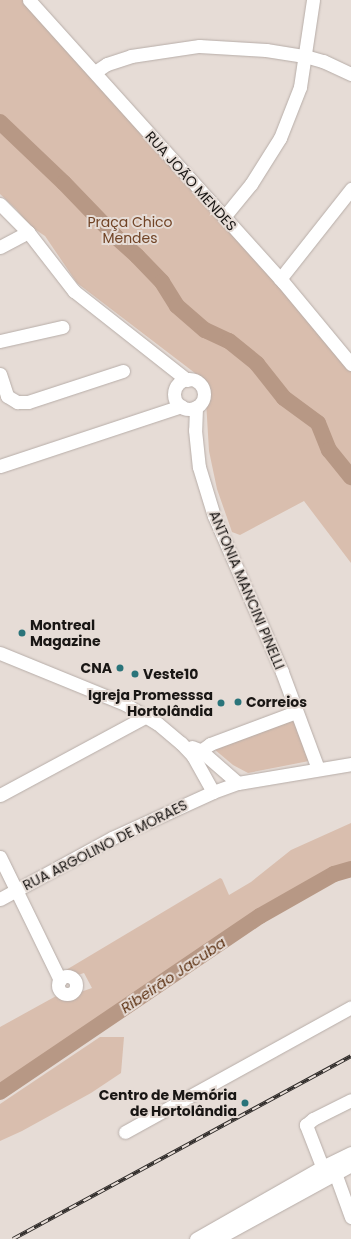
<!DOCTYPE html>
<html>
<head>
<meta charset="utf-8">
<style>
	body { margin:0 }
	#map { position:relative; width:351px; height:1239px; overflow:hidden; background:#e6dcd6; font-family:Poppins,sans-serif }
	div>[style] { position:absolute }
	.green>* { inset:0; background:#d9beae }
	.river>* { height:16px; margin:-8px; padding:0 8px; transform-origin:8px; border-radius:8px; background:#b79885 }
	.roads { filter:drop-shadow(0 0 1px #b7ada8) drop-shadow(0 0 1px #b7ada8) }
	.minor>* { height:13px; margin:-6.5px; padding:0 6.5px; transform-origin:6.5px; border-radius:6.5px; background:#fff }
	.minor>.ring { margin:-6.5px; padding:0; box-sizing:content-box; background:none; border:13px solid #fff; border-radius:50% }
	.rail>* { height:4px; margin-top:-2px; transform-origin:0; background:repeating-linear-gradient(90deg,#e6dcd6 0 8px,#2f2b29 0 16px); box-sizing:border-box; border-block:1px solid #2f2b29 }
	.dots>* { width:11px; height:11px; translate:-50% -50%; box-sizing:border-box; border:2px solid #e6dcd6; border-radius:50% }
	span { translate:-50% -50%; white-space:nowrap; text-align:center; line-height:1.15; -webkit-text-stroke:4px #e6dcd6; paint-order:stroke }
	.street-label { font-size:14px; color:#191614 }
	.park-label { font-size:14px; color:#714426 }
	.poi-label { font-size:14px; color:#191614; font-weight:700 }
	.left { translate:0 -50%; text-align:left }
	.right { translate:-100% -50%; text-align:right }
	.water-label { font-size:15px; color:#5c3112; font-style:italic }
</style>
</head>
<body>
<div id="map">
	<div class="green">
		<div style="clip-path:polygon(0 0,26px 0,351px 369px,351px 563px,304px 501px,240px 535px,232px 532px,217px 489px,209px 451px,206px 401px,208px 383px,77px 283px,45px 236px,30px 226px,16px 209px,0 194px)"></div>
		<div style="clip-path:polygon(297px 719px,314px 760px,248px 773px,233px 765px,214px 749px)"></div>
		<div style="clip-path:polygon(351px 823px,351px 864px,329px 871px,306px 882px,275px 901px,121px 1003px,0 1087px,0 1027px,58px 995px,69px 996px,92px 988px,84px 973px,78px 975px,66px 970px,220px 878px,222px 879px,229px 895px,251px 882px,291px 850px)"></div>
		<div style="clip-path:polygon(100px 1037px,124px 1037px,121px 1073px,91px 1093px,22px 1131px,0 1141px,0 1104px)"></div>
	</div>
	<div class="river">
		<div style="left:0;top:122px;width:88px;rotate:43.6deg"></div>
		<div style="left:64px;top:183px;width:74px;rotate:46.1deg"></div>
		<div style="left:115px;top:236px;width:30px;rotate:42deg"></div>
		<div style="left:137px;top:256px;width:36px;rotate:46deg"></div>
		<div style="left:162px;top:282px;width:28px;rotate:58deg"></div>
		<div style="left:177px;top:306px;width:37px;rotate:41deg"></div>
		<div style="left:205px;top:330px;width:26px;rotate:25deg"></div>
		<div style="left:229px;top:341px;width:36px;rotate:39deg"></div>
		<div style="left:257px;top:364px;width:43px;rotate:51.5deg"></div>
		<div style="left:284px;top:398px;width:42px;rotate:36.3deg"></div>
		<div style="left:318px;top:423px;width:29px;rotate:68deg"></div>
		<div style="left:329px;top:450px;width:35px;rotate:51deg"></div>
		<div style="left:0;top:1092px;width:314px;rotate:-34.1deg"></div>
		<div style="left:260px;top:916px;width:85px;rotate:-29.6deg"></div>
		<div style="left:334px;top:874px;width:18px;rotate:-16deg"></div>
	</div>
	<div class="roads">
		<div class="minor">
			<div style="left:29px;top:0;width:380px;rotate:48deg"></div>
			<div style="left:283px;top:282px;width:107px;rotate:50.3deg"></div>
			<div style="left:95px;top:72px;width:14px;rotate:-34deg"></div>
			<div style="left:107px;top:64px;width:25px;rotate:-18deg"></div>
			<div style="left:131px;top:56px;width:69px;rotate:-8.4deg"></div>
			<div style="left:199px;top:46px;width:67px;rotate:3.4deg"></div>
			<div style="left:266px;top:50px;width:39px;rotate:9deg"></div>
			<div style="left:305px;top:56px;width:19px;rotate:16deg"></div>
			<div style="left:323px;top:61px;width:31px;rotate:25deg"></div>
			<div style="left:0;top:204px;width:40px;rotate:45deg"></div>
			<div style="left:28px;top:232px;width:75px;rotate:52.1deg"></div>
			<div style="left:74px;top:291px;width:144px;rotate:38.2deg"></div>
			<div style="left:224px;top:217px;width:43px;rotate:-50.7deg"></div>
			<div style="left:251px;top:184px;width:54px;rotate:-57.8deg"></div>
			<div style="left:280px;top:138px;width:55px;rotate:-68.6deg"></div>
			<div style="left:300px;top:87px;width:88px;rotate:-81.5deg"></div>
			<div style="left:0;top:247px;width:32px;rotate:-28deg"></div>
			<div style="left:280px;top:279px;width:115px;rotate:-51.7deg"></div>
			<div style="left:0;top:341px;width:64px;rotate:-12.7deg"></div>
			<div style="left:0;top:374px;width:23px;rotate:72deg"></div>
			<div style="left:7px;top:396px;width:12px;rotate:31deg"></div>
			<div style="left:17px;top:402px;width:11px"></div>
			<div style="left:28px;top:402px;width:100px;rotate:-18.1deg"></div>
			<div class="ring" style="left:174px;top:379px;width:17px;height:17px"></div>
			<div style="left:196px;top:407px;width:23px;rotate:92deg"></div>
			<div style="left:195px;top:430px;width:37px;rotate:84deg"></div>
			<div style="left:199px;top:467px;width:51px;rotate:73deg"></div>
			<div style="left:214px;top:516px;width:170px;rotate:66.4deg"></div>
			<div style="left:282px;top:672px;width:103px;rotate:69.6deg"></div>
			<div style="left:0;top:466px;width:191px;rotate:-18.3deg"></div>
			<div style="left:0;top:653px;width:135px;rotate:22.2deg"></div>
			<div style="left:125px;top:704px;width:37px;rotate:31deg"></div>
			<div style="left:157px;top:723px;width:31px;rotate:40deg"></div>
			<div style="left:181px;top:743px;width:18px;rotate:47deg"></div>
			<div style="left:193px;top:756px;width:41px;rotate:60.9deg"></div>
			<div style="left:192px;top:747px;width:9px;rotate:21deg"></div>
			<div style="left:200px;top:750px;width:50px;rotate:41deg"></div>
			<div style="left:193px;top:756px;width:21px;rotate:-35deg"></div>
			<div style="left:210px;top:744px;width:92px;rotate:-20.4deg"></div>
			<div style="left:0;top:795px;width:167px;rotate:-28.3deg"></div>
			<div style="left:0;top:857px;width:137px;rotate:64deg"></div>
			<div style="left:0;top:899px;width:128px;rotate:-28.6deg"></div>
			<div style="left:112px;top:838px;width:111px;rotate:-24.5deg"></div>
			<div style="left:213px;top:792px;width:27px;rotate:-20deg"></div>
			<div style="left:238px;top:783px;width:115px;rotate:-9.5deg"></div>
			<div class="ring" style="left:58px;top:976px;width:5px;height:5px"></div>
			<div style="left:125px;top:1132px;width:258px;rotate:-28.9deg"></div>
			<div style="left:335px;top:1173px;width:47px;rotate:70deg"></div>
			<div style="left:325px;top:1174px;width:53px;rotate:-111.2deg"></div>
			<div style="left:306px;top:1125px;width:9px;rotate:-41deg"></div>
			<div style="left:313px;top:1119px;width:42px;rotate:-26.6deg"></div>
			<div style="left:196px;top:1239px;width:145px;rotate:-29.7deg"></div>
			<div style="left:322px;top:1167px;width:32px;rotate:-26deg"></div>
			<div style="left:216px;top:1239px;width:154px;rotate:-28.7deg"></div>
		</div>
	</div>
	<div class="rail">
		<div style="left:13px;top:1239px;width:384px;rotate:-28.4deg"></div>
	</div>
	<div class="dots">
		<div style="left:22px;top:633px;background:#2a747a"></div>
		<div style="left:120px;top:668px;background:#2a747a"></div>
		<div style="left:135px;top:674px;background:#2a747a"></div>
		<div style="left:238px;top:702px;background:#2a747a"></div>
		<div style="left:221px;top:703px;background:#2a747a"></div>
		<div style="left:245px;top:1103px;background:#2a747a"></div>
	</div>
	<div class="street-label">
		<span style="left:191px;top:181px;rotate:48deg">RUA JOÃO MENDES</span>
		<span style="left:247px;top:590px;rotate:67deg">ANTONIA MANCINI PINELLI</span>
		<span style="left:105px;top:845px;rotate:-27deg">RUA ARGOLINO DE MORAES</span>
	</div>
	<div class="park-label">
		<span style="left:130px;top:230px">Praça Chico<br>Mendes</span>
	</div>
	<div class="poi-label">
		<span class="left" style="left:30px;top:633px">Montreal<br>Magazine</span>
		<span class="right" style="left:112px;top:668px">CNA</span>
		<span class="left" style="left:143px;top:674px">Veste10</span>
		<span class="right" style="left:213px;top:703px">Igreja Promesssa<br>Hortolândia</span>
		<span class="left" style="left:246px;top:702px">Correios</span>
		<span class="right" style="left:237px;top:1103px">Centro de Memória<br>de Hortolândia</span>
	</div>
	<div class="water-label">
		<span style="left:173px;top:975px;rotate:-34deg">Ribeirão Jacuba</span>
	</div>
</div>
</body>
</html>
